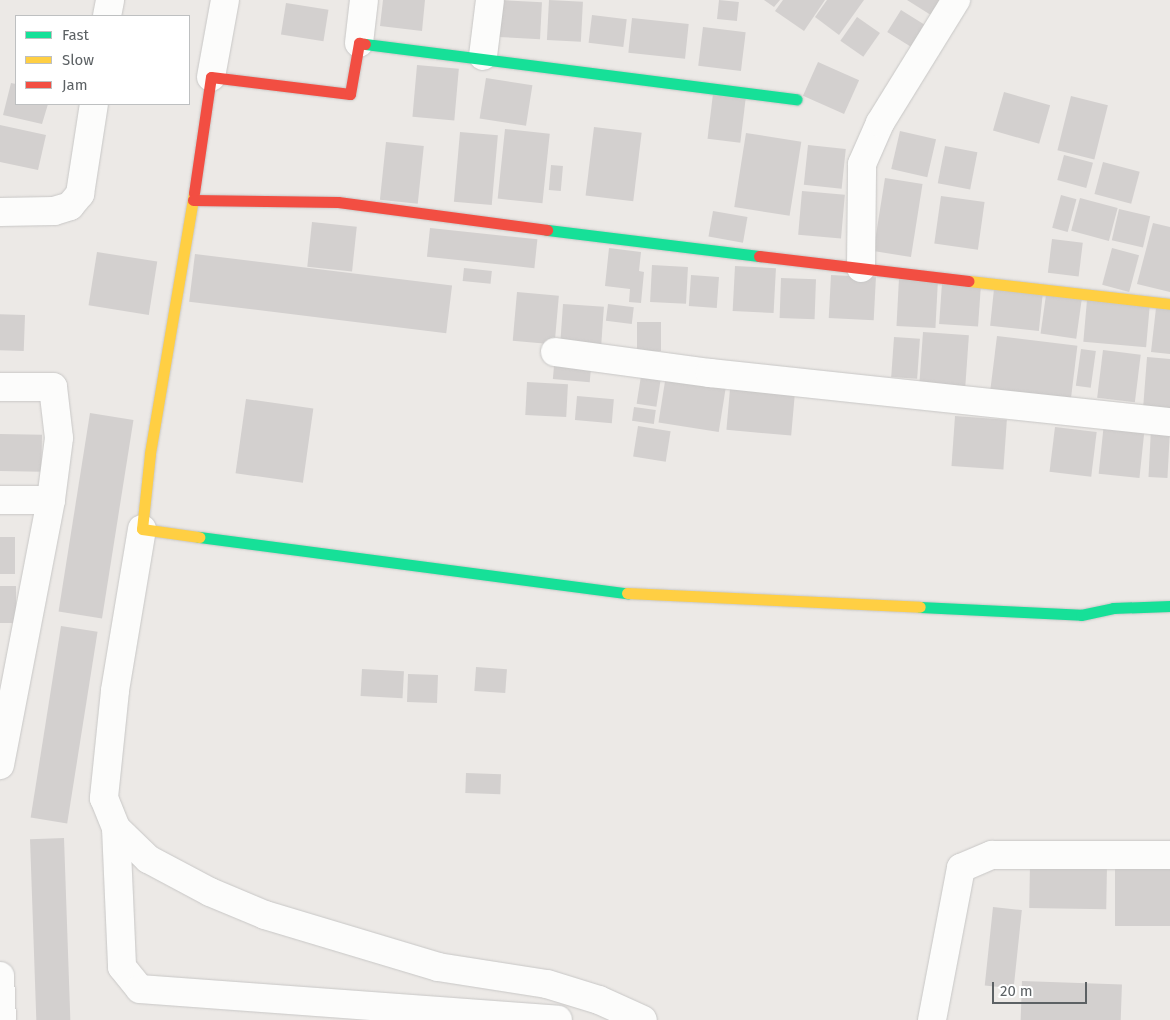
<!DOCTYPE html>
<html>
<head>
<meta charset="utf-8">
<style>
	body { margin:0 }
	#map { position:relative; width:1170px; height:1020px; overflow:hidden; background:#ece9e6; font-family:"Fira Sans",sans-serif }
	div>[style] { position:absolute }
	.building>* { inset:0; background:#d3d0cf; transform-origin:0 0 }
	.roads { filter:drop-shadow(0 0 1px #c8c7c6) drop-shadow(0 0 1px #c8c7c6) }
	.street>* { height:28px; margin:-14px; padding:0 14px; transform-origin:14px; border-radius:14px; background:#fcfcfb }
	.fast>* { height:11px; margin:-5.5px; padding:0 5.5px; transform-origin:5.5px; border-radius:5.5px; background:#16e098 }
	.slow>* { height:11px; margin:-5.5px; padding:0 5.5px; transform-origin:5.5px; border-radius:5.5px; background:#ffcf43 }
	.jam>* { height:11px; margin:-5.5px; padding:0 5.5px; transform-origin:5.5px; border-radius:5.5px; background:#f24e42 }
	span { translate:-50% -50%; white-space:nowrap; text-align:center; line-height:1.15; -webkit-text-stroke:4px #fff; paint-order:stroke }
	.legend { position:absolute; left:15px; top:15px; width:175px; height:90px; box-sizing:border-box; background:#fff; border:1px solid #bec0c1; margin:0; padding:6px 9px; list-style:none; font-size:15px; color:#5c6164 }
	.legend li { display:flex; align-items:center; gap:10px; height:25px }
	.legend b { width:25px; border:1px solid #bec0c1 }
	.scale { position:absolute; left:992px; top:982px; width:95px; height:22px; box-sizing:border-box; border:2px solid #5c6164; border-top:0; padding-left:6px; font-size:15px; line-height:18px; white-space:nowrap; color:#5c6164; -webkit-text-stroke:4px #fff; paint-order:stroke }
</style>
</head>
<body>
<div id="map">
	<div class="building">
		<div style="clip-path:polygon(383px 0,425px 0,422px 31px,380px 26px)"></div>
		<div style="left:500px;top:0;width:42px;height:37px;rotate:3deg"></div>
		<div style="left:549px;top:0;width:34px;height:40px;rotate:3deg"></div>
		<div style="left:719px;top:0;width:20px;height:19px;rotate:6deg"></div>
		<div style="clip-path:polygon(764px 0,780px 0,774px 7px)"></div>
		<div style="clip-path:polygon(783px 0,825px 0,804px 31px,775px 11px)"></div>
		<div style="clip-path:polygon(827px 0,864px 0,839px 35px,815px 17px)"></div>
		<div style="clip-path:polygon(907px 0,945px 0,934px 17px)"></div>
		<div style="left:286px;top:3px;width:43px;height:32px;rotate:9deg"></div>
		<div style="left:901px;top:10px;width:34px;height:26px;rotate:32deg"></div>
		<div style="left:592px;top:15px;width:35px;height:28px;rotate:7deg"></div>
		<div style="left:857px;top:17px;width:28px;height:29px;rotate:35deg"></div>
		<div style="left:632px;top:18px;width:57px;height:35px;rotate:6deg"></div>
		<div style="left:703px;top:27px;width:43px;height:39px;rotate:7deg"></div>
		<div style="left:818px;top:62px;width:45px;height:37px;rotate:24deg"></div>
		<div style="left:417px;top:65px;width:42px;height:52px;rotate:5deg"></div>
		<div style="left:486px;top:78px;width:47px;height:41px;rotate:9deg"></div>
		<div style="clip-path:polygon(11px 83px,16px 84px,16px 104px,48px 104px,42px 124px,3px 115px)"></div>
		<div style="left:1004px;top:92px;width:48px;height:40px;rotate:16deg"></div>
		<div style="left:713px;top:94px;width:33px;height:45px;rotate:7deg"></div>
		<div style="left:1071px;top:96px;width:38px;height:56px;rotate:14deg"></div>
		<div style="clip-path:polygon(0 125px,46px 135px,38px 170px,0 162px)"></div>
		<div style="left:594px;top:127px;width:48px;height:69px;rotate:7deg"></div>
		<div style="left:505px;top:129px;width:45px;height:70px;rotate:6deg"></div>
		<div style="left:900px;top:131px;width:37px;height:39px;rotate:13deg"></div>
		<div style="left:460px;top:132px;width:38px;height:70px;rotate:5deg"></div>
		<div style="left:746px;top:133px;width:56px;height:75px;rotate:9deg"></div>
		<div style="left:386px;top:142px;width:38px;height:58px;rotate:6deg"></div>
		<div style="left:808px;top:145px;width:38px;height:40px;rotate:6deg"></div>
		<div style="left:945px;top:146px;width:33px;height:38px;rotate:11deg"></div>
		<div style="left:1064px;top:155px;width:30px;height:26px;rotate:15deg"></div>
		<div style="left:1103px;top:162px;width:38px;height:33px;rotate:15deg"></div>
		<div style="left:551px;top:165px;width:12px;height:25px;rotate:5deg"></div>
		<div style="left:885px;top:178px;width:38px;height:74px;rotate:9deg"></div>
		<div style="left:802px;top:191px;width:43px;height:44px;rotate:5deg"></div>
		<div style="left:1061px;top:195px;width:16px;height:34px;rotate:15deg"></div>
		<div style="left:941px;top:196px;width:44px;height:48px;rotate:8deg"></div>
		<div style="left:1080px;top:198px;width:39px;height:34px;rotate:15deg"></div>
		<div style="left:1119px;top:209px;width:32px;height:32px;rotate:13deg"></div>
		<div style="left:713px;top:211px;width:35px;height:26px;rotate:10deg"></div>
		<div style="left:312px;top:222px;width:45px;height:45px;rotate:6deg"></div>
		<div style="clip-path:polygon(1153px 223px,1170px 227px,1170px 292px,1137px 284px)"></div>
		<div style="left:430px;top:228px;width:108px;height:29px;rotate:6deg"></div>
		<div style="left:1052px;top:239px;width:31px;height:34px;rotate:7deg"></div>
		<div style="clip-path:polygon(609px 248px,641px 252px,639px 271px,644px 272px,641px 303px,629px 302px,630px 289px,605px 286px)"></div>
		<div style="left:1112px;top:248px;width:28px;height:38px;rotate:15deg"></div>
		<div style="left:97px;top:252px;width:61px;height:54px;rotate:9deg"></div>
		<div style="left:195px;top:254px;width:259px;height:48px;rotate:7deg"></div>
		<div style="left:652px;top:265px;width:36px;height:37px;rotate:3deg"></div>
		<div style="left:735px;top:266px;width:41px;height:45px;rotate:3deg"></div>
		<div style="left:464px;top:268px;width:28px;height:13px;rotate:6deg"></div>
		<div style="left:691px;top:275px;width:28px;height:31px;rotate:4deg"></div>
		<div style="left:831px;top:275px;width:45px;height:43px;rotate:3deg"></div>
		<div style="left:781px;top:278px;width:35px;height:40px;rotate:2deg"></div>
		<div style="left:899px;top:278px;width:39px;height:48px;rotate:3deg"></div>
		<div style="left:942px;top:283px;width:39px;height:41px;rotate:4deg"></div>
		<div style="left:994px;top:289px;width:49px;height:37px;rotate:6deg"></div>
		<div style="left:517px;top:292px;width:42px;height:49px;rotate:5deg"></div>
		<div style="left:1046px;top:295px;width:36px;height:39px;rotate:8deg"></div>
		<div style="left:1087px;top:300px;width:63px;height:42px;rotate:5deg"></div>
		<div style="left:563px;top:304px;width:41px;height:40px;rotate:4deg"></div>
		<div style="left:608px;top:304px;width:26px;height:17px;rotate:7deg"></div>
		<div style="clip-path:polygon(1156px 308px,1170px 310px,1170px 354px,1151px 352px)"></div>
		<div style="left:25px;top:315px;width:36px;height:25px;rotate:92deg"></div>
		<div style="left:637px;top:322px;width:24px;height:29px"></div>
		<div style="left:923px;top:332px;width:46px;height:53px;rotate:4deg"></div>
		<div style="left:997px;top:336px;width:81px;height:54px;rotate:7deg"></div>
		<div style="left:894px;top:337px;width:26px;height:40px;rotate:4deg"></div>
		<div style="left:1081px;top:349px;width:15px;height:37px;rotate:8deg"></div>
		<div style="left:1103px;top:350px;width:38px;height:48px;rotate:7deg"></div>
		<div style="clip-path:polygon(1147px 357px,1170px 359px,1170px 411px,1143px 409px)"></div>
		<div style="left:554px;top:366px;width:37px;height:13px;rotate:5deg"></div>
		<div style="left:666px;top:375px;width:61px;height:48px;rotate:9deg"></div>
		<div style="left:641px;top:376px;width:20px;height:28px;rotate:9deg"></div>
		<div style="left:527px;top:382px;width:41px;height:33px;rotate:3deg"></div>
		<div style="left:730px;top:389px;width:65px;height:41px;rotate:5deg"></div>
		<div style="left:577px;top:396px;width:37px;height:24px;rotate:5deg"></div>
		<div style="left:246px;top:399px;width:68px;height:75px;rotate:8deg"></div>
		<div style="left:634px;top:407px;width:22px;height:14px;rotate:8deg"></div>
		<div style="left:90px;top:413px;width:44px;height:201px;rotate:9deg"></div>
		<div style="left:955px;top:416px;width:52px;height:50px;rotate:4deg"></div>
		<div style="left:1104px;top:423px;width:41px;height:51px;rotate:6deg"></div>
		<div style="left:638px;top:426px;width:33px;height:31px;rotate:9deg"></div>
		<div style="left:1055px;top:427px;width:42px;height:45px;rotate:7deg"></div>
		<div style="left:1151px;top:429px;width:19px;height:48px;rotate:3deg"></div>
		<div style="left:0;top:434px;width:42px;height:37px;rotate:1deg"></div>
		<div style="left:0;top:537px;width:15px;height:37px"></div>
		<div style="left:0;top:586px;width:16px;height:37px"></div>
		<div style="left:61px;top:626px;width:37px;height:194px;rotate:9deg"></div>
		<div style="left:476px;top:667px;width:31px;height:24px;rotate:4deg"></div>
		<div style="left:362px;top:669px;width:42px;height:27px;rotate:3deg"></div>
		<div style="left:408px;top:674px;width:30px;height:28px;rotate:2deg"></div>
		<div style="left:466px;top:773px;width:35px;height:20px;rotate:2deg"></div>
		<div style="left:64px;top:838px;width:182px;height:34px;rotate:88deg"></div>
		<div style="left:1170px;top:859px;width:67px;height:55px;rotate:90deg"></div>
		<div style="left:1030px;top:864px;width:77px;height:44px;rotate:1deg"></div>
		<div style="left:993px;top:907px;width:29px;height:79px;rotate:6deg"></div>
		<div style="left:1022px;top:981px;width:100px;height:39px;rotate:2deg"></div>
	</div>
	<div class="roads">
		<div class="street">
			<div style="left:107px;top:16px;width:16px;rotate:-79deg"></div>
			<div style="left:359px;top:43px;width:43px;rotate:-83.4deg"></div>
			<div style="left:483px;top:56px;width:56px;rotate:-82.9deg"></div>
			<div style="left:211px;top:77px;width:78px;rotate:-79.7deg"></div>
			<div style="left:0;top:212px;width:54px;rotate:-1.1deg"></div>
			<div style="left:54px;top:211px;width:17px;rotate:-17deg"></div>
			<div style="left:70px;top:206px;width:16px;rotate:-50deg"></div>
			<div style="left:80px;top:194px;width:91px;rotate:-81.2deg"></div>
			<div style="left:861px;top:268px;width:104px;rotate:-89.4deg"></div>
			<div style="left:862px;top:164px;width:45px;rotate:-66.3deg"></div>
			<div style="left:880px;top:123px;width:145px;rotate:-58.3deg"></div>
			<div style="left:555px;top:352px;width:156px;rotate:7.7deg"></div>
			<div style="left:710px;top:373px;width:463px;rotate:6.1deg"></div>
			<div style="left:0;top:387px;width:53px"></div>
			<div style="left:53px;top:387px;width:51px;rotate:83.3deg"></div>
			<div style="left:59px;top:438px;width:63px;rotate:97.4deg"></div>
			<div style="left:51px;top:500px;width:270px;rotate:100.9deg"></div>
			<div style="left:0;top:500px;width:51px"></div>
			<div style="left:142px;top:529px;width:164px;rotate:99.5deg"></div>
			<div style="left:115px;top:691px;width:108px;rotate:95.9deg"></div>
			<div style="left:104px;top:798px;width:32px;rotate:68deg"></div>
			<div style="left:116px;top:828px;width:45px;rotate:44.1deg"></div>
			<div style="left:148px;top:859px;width:70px;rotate:28deg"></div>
			<div style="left:210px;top:892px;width:60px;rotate:22.7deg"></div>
			<div style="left:265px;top:915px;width:181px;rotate:16.7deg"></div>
			<div style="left:438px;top:967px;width:110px;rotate:8.9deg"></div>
			<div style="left:547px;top:984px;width:54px;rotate:17.1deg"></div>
			<div style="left:599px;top:1000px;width:48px;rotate:24.4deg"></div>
			<div style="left:116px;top:828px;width:139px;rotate:87.5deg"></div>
			<div style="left:122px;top:967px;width:28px;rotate:51deg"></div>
			<div style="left:140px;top:989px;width:419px;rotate:4.2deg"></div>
			<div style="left:0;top:976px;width:44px;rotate:87.4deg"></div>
			<div style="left:932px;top:1020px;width:155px;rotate:-79.2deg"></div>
			<div style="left:961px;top:868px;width:34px;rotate:-23deg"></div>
			<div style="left:992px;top:855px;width:178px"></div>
		</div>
		<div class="fast">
			<div style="left:365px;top:44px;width:435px;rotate:7.3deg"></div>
			<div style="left:547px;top:230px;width:214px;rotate:7deg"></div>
			<div style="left:199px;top:537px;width:432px;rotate:7.5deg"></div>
			<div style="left:920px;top:607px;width:161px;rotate:2.8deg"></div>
			<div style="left:1081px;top:615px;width:33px;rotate:-12deg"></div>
			<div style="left:1113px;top:608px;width:57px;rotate:-2deg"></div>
		</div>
		<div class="slow">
			<div style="left:194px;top:193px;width:265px;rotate:99.6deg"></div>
			<div style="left:150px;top:454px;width:75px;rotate:96.1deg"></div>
			<div style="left:142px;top:529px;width:58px;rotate:8deg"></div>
			<div style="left:969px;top:281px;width:202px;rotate:6.5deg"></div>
			<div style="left:627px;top:593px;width:293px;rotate:2.7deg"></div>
		</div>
		<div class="jam">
			<div style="left:194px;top:193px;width:117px;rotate:-81.7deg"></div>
			<div style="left:211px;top:77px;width:140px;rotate:7deg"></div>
			<div style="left:350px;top:94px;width:52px;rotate:-80deg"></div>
			<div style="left:359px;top:43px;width:6px;rotate:9deg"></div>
			<div style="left:193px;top:200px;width:145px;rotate:0.8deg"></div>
			<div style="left:338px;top:202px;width:211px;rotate:7.6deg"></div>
			<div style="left:759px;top:256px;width:211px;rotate:6.8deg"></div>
		</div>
	</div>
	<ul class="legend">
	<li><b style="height:6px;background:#16e098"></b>Fast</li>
	<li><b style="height:6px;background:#ffcf43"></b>Slow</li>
	<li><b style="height:6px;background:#f24e42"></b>Jam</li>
	</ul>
	<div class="scale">20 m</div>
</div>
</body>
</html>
